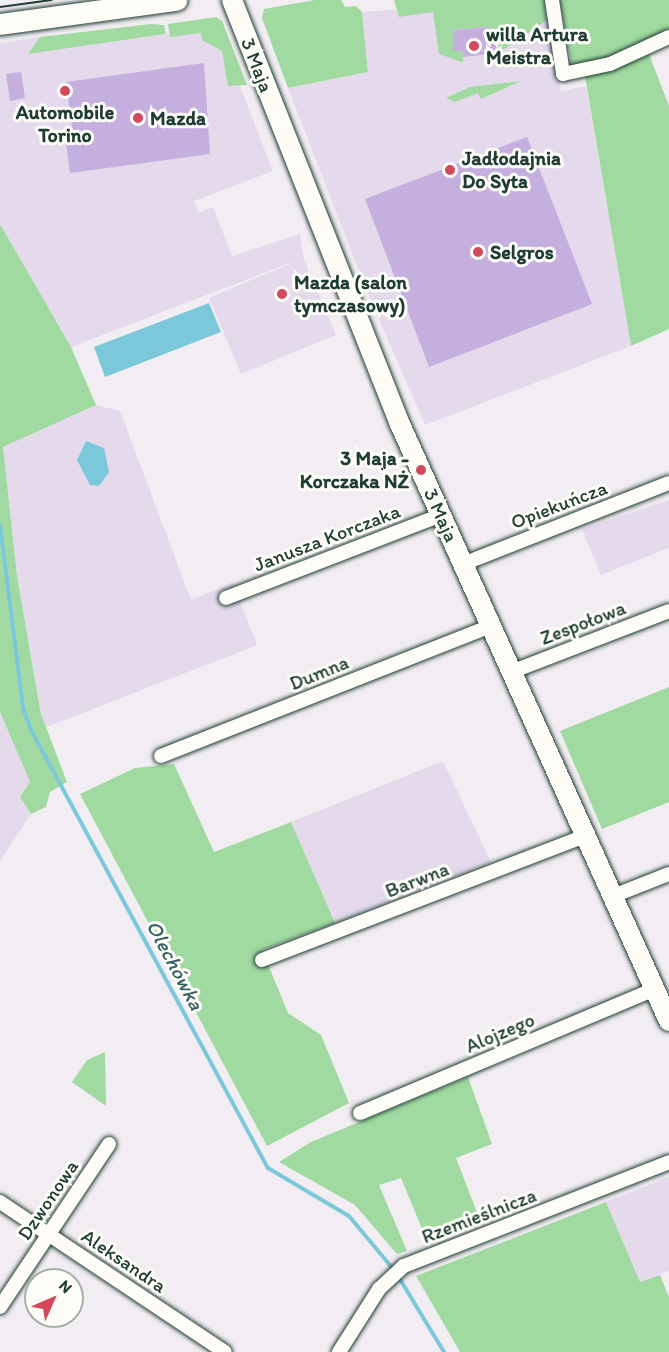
<!DOCTYPE html>
<meta charset="utf-8">
<style>
body{margin:0}
#map{position:relative;width:669px;height:1352px;overflow:hidden;background:#f2edf2;font-family:Itim,sans-serif}
div>[style]{position:absolute}
[style*='--x']{left:calc(var(--x)*1px);top:calc(var(--y)*1px);width:calc(var(--w)*1px);rotate:calc(var(--a)*1deg)}
.built>*{inset:0;background:#e4daec}
.green>*{inset:0;background:#a0daa0}
.water>*{inset:0;background:#7cc8db}
.stream>*{height:4px;margin:-2px;padding:0 2px;transform-origin:2px;border-radius:2px;background:#7cc8db}
.building>*{inset:0;background:#c4afde}
.roads{filter:drop-shadow(0 0 2px #1f3d34) drop-shadow(0 0 2px #1f3d34)}
.street>*{height:14px;margin:-7px;padding:0 7px;transform-origin:7px;border-radius:7px;background:#fdfcf7}
.secondary>*{height:20px;margin:-10px;padding:0 10px;transform-origin:10px;border-radius:10px;background:#fdfcf7}
.primary>*{height:21px;margin:-10.5px;padding:0 10.5px;transform-origin:10.5px;border-radius:10.5px;background:#fdfcf7}
.tram>*{height:1.5px;margin:-0.75px;padding:0 0.75px;transform-origin:0.75px;border-radius:0.75px;background:#1f3d34}
.dots>*{width:16px;height:16px;translate:-50% -50%;box-sizing:border-box;border:3px solid #fdfcf7;border-radius:50%}
span{translate:-50% -50%;white-space:nowrap;text-align:center;line-height:1.15;-webkit-text-stroke:6px #fdfcf7;paint-order:stroke}
.poi-label{font-size:20px;color:#1f3d34;font-weight:700}
.left{translate:0 -50%;text-align:left}
.right{translate:-100% -50%;text-align:right}
.street-label{font-size:20px;color:#1f3d34}
.water-label{font-size:21px;color:#36605e;font-style:italic}
.north{position:absolute;left:24px;top:1268px;width:60px;height:60px;box-sizing:border-box;background:#fdfcf7;border:2px solid #a4b0a9;border-radius:50%;rotate:45deg;font-size:16px;font-weight:700;line-height:24px;text-align:center;color:#1f3d34}
.north::after{content:'';display:block;margin:auto;width:21px;height:27px;background:#d1495b;clip-path:polygon(50% 0,100% 100%,50% 72%,0 100%)}
</style>
<div id="map">
<div class="built">
<i style="clip-path:polygon(544px 0,561px 91px,586px 86px,631px 346px,425px 425px,368px 294px,288px 88px,368px 72px,362px 12px)"></i>
<i style="clip-path:polygon(217px 27px,273px 171px,194px 201px,199px 213px,213px 207px,232px 256px,300px 234px,304px 259px,336px 335px,241px 374px,209px 298px,303px 258px,71px 347px,0 224px,0 43px,40px 37px,29px 54px)"></i>
<i style="clip-path:polygon(96px 405px,120px 411px,191px 600px,233px 583px,257px 645px,44px 728px,17px 576px,3px 447px)"></i>
<i style="clip-path:polygon(669px 500px,669px 548px,601px 575px,582px 529px)"></i>
<i style="clip-path:polygon(0 712px,30px 782px,20px 797px,31px 814px,0 861px)"></i>
<i style="clip-path:polygon(443px 761px,491px 862px,335px 923px,291px 822px)"></i>
<i style="clip-path:polygon(669px 1177px,669px 1271px,640px 1282px,606px 1202px)"></i>
</div>
<div class="green">
<i style="clip-path:polygon(315px 0,341px 0,345px 7px,356px 6px,362px 12px,368px 72px,288px 88px,262px 18px,264px 9px)"></i>
<i style="clip-path:polygon(394px 0,544px 0,547px 20px,498px 53px,501px 35px,494px 36px,490px 27px,453px 30px,453px 51px,462px 50px,463px 62px,459px 61px,439px 54px,433px 12px,399px 17px)"></i>
<i style="clip-path:polygon(560px 0,669px 0,669px 31px,614px 58px,572px 66px)"></i>
<i style="clip-path:polygon(216px 17px,222px 21px,247px 85px,228px 86px,222px 51px,202px 40px,201px 33px,170px 37px,168px 24px)"></i>
<i style="clip-path:polygon(151px 24px,164px 25px,166px 34px,28px 54px,40px 37px)"></i>
<i style="clip-path:polygon(647px 49px,669px 106px,669px 329px,631px 346px,585px 76px)"></i>
<i style="clip-path:polygon(521px 81px,481px 99px,478px 93px,455px 102px,446px 98px,470px 87px)"></i>
<i style="clip-path:polygon(0 224px,71px 347px,96px 405px,3px 447px,17px 576px,41px 714px,67px 782px,50px 792px,46px 807px,31px 814px,20px 797px,30px 782px,0 712px)"></i>
<i style="clip-path:polygon(669px 687px,669px 802px,602px 829px,560px 731px)"></i>
<i style="clip-path:polygon(174px 764px,214px 852px,291px 822px,335px 923px,262px 950px,288px 1013px,321px 1035px,349px 1103px,267px 1146px,80px 794px,135px 768px)"></i>
<i style="clip-path:polygon(105px 1052px,106px 1106px,72px 1082px,87px 1060px)"></i>
<i style="clip-path:polygon(468px 1077px,492px 1144px,456px 1158px,481px 1223px,428px 1243px,401px 1178px,379px 1185px,407px 1251px,397px 1254px,355px 1205px,279px 1162px,311px 1142px)"></i>
<i style="clip-path:polygon(606px 1202px,640px 1282px,660px 1275px,669px 1297px,669px 1352px,460px 1352px,416px 1276px)"></i>
</div>
<div class="water">
<i style="clip-path:polygon(209px 303px,221px 332px,105px 377px,94px 347px)"></i>
<i style="clip-path:polygon(86px 441px,104px 448px,109px 472px,99px 486px,90px 485px,77px 460px)"></i>
</div>
<div class="stream">
<i style="--x:0;--y:525;--w:184;--a:82.8"></i>
<i style="--x:23;--y:708;--w:23;--a:70"></i>
<i style="--x:31;--y:730;--w:498;--a:61.6"></i>
<i style="--x:268;--y:1168;--w:94;--a:30.7"></i>
<i style="--x:349;--y:1216;--w:70;--a:50.2"></i>
<i style="--x:398;--y:1276;--w:89;--a:58.8"></i>
</div>
<div class="building">
<i style="clip-path:polygon(490px 27px,498px 53px,463px 57px,462px 50px,453px 52px,453px 30px)"></i>
<i style="clip-path:polygon(204px 63px,210px 154px,70px 173px,64px 128px,72px 127px,66px 82px)"></i>
<i style="clip-path:polygon(21px 72px,25px 98px,10px 101px,6px 74px)"></i>
<i style="clip-path:polygon(527px 137px,592px 304px,429px 367px,365px 199px)"></i>
</div>
<div class="roads">
<div class="street">
<i style="--x:552;--y:0;--w:75;--a:81.5"></i>
<i style="--x:563;--y:74;--w:48;--a:-12"></i>
<i style="--x:610;--y:64;--w:65;--a:-24.6"></i>
<i style="--x:463;--y:564;--w:221;--a:-21.5"></i>
<i style="--x:226;--y:598;--w:230;--a:-21.1"></i>
<i style="--x:511;--y:672;--w:169;--a:-21.1"></i>
<i style="--x:161;--y:756;--w:355;--a:-21.5"></i>
<i style="--x:613;--y:896;--w:60;--a:-21.4"></i>
<i style="--x:262;--y:960;--w:346;--a:-21"></i>
<i style="--x:360;--y:1113;--w:320;--a:-22.8"></i>
<i style="--x:0;--y:1202;--w:270;--a:33.7"></i>
<i style="--x:0;--y:1307;--w:196;--a:-56.2"></i>
<i style="--x:339;--y:1352;--w:75;--a:-57.6"></i>
<i style="--x:379;--y:1289;--w:34;--a:-43"></i>
<i style="--x:404;--y:1266;--w:285;--a:-21.4"></i>
</div>
<div class="secondary">
<i style="--x:232;--y:0;--w:454;--a:68.4"></i>
<i style="--x:399;--y:422;--w:657;--a:65.74"></i>
</div>
<div class="primary">
<i style="--x:0;--y:24;--w:178;--a:-7.8"></i>
</div>
</div>
<div class="tram">
<i style="--x:0;--y:7;--w:52;--a:-7.7"></i>
</div>
<div class="dots">
<i style="left:474px;top:46px;background:#d1495b"></i>
<i style="left:65px;top:91px;background:#d1495b"></i>
<i style="left:138px;top:118px;background:#d1495b"></i>
<i style="left:450px;top:170px;background:#d1495b"></i>
<i style="left:478px;top:252px;background:#d1495b"></i>
<i style="left:282px;top:294px;background:#d1495b"></i>
<i style="left:421px;top:470px;background:#d1495b"></i>
</div>
<div class="poi-label">
<span class="left" style="left:486px;top:46px">willa Artura<br>Meistra</span>
<span style="left:65px;top:124px">Automobile<br>Torino</span>
<span class="left" style="left:150px;top:118px">Mazda</span>
<span class="left" style="left:462px;top:170px">Jadłodajnia<br>Do Syta</span>
<span class="left" style="left:490px;top:252px">Selgros</span>
<span class="left" style="left:294px;top:294px">Mazda (salon<br>tymczasowy)</span>
<span class="right" style="left:409px;top:470px">3 Maja -<br>Korczaka NŻ</span>
</div>
<div class="street-label">
<span style="left:257px;top:65px;rotate:69deg">3 Maja</span>
<span style="left:559px;top:505px;rotate:-21deg">Opiekuńcza</span>
<span style="left:441px;top:515px;rotate:66deg">3 Maja</span>
<span style="left:327px;top:538px;rotate:-21deg">Janusza Korczaka</span>
<span style="left:583px;top:623px;rotate:-21deg">Zespołowa</span>
<span style="left:319px;top:673px;rotate:-22deg">Dumna</span>
<span style="left:417px;top:880px;rotate:-21deg">Barwna</span>
<span style="left:500px;top:1033px;rotate:-23deg">Alojzego</span>
<span style="left:48px;top:1200px;rotate:-56deg">Dzwonowa</span>
<span style="left:479px;top:1216px;rotate:-21deg">Rzemieślnicza</span>
<span style="left:124px;top:1261px;rotate:34deg">Aleksandra</span>
</div>
<div class="water-label">
<span style="left:175px;top:965px;rotate:62deg">Olechówka</span>
</div>
<div class="north">N</div>
</div>
